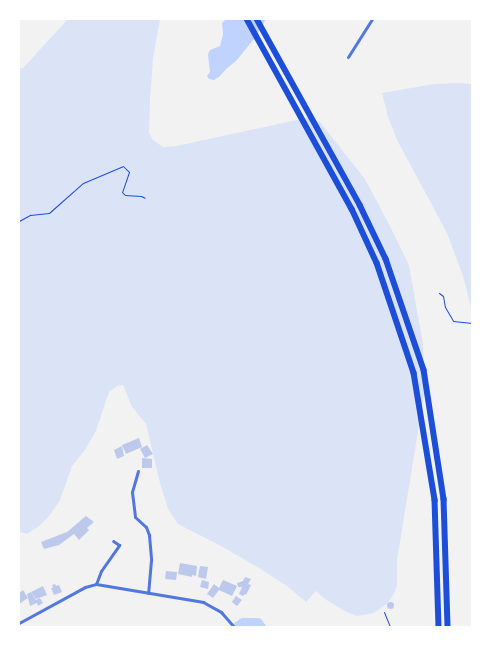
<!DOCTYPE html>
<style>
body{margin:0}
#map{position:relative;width:491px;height:646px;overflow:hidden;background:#f2f2f2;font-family:Arial,sans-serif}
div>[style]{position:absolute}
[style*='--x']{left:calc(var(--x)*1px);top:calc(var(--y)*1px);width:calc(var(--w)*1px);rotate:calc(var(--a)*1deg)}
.green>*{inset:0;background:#dbe4f7}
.water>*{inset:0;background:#bfd3fe}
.river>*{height:11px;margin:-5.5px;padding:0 5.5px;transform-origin:5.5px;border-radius:5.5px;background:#bfd3fe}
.building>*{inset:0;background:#bdc9ec}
.round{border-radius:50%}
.path>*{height:1px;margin:-0.5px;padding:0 0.5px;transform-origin:0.5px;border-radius:0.5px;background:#1d4ed8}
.minor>*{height:3px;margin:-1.5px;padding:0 1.5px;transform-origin:1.5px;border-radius:1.5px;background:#5277de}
.trunk>*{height:5.5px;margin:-2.75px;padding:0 2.75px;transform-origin:2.75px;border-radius:2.75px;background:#1d4ed8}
span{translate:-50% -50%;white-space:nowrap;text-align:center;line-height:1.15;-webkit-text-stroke:3px #fff;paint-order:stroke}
.frame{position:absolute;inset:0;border:20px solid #fff;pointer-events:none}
</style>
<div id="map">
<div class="green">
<i style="clip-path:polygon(68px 19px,160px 19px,153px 59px,150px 101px,149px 133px,153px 140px,163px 147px,176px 146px,306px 118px,320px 122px,365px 179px,389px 224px,409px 265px,423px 344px,424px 395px,397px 560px,397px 585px,394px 594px,388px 603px,374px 613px,357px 616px,346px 612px,325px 599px,316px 591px,306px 602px,287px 586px,259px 568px,223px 547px,178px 524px,168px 509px,160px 483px,146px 424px,132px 407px,123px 385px,117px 386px,109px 392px,96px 431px,85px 450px,72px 466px,60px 500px,50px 515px,38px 527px,27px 534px,19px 532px,19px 68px,23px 68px)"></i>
<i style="clip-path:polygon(461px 83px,472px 84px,472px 311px,463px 276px,447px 233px,397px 140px,388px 117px,382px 93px,434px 84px)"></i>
</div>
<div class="water">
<i style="clip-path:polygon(226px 19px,266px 19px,254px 39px,236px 61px,226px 69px,219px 77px,214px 80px,209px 79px,207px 76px,210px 72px,208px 54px,210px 50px,220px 46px,223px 34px,222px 23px)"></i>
</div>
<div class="river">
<i style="--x:237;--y:627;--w:7;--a:-34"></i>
<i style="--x:243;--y:623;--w:14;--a:0"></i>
<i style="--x:257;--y:623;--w:5;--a:53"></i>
</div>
<div class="building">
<i style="clip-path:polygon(139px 438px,142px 447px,126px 454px,122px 445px)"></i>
<i style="clip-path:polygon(147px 445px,153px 454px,145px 458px,140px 449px)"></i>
<i style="clip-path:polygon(122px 446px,124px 456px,117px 459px,114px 450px)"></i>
<i style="clip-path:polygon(142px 458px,152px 459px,152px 468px,142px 468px)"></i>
<i style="clip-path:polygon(86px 516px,94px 522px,87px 528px,89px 530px,79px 540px,74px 534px,59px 545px,44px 549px,41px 542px,67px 532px)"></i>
<i style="clip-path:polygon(180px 563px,197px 566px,196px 576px,192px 575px,192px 577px,178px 574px)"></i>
<i style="clip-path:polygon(200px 566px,208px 567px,206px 579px,198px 577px)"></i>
<i style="clip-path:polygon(166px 571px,177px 572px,176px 580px,165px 579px)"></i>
<i style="clip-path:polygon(245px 577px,251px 579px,248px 584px,251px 585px,246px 595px,245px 594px,243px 596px,239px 594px,242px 587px,238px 587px,237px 583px,243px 581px)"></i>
<i style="clip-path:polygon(202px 580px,209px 582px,208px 589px,200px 587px)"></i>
<i style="clip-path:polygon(223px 580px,237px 586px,232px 596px,219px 590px,213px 598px,207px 594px,214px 584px,219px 588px)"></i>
<i style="clip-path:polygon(55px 584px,56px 586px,59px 585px,62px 592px,54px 595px,51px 588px,53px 588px,52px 585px)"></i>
<i style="clip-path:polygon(43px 586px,47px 595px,36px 599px,31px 592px)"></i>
<i style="clip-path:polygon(23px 590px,28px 598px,19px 604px,19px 593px)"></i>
<i style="clip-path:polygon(31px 592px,36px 600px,40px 598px,43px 603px,38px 606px,37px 603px,30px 606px,27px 594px)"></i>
<i style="clip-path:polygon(236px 596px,242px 600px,237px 606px,232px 602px)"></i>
<i class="round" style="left:386.5px;top:601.5px;width:7px;height:7px"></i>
</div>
<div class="path">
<i style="--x:19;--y:221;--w:13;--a:-29"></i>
<i style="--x:30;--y:215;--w:19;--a:-6"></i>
<i style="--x:49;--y:213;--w:45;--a:-41.4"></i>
<i style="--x:83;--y:183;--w:43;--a:-23"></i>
<i style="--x:123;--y:166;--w:8;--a:45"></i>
<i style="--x:129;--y:172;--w:21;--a:109"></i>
<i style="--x:122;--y:192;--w:4;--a:45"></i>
<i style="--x:125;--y:195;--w:16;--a:4"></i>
<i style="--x:141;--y:196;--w:4;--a:27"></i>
<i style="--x:439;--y:293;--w:5;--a:37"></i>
<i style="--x:443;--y:296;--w:11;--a:80"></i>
<i style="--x:445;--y:307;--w:16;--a:60"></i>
<i style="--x:453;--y:321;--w:19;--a:6"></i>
<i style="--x:384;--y:612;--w:16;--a:68"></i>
</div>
<div class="minor">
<i style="--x:348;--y:57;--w:45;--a:-57.7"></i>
<i style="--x:138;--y:471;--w:22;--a:106"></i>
<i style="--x:132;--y:492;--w:25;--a:83"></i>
<i style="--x:135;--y:517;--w:15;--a:42"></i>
<i style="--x:146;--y:527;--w:9;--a:69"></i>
<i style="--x:149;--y:535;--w:25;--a:85"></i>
<i style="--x:151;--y:560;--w:33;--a:95"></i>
<i style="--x:96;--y:584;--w:14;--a:-69"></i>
<i style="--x:101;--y:571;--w:32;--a:-55"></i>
<i style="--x:119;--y:545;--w:7;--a:-146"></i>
<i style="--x:19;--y:623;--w:75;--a:-28.6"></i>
<i style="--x:85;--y:587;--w:11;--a:-15"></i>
<i style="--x:96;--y:584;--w:109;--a:9.5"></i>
<i style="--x:203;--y:602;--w:21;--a:29"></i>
<i style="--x:221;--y:612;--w:20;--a:49"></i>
</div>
<div class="trunk">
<i style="--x:247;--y:19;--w:217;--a:61.1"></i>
<i style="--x:352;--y:209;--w:60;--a:65.2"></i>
<i style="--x:377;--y:263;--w:116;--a:71.4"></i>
<i style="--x:414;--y:373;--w:129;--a:80.6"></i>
<i style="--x:435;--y:500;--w:127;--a:88.2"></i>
<i style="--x:257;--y:19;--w:213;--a:61"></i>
<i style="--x:360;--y:205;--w:60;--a:64.3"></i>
<i style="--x:386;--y:259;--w:117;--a:71.1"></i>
<i style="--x:424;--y:370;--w:131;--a:81.2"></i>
<i style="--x:444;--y:499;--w:128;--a:88.2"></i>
</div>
<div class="frame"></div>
</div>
